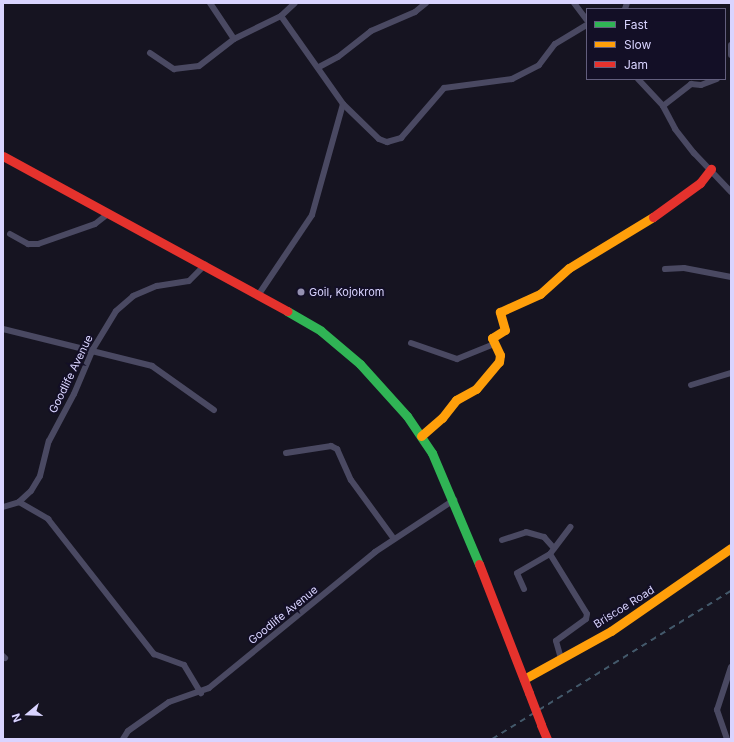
<!DOCTYPE html>
<style>
body{margin:0}
#map{position:relative;width:734px;height:742px;overflow:hidden;background:#161421;font-family:Inter,sans-serif}
div>[style]{position:absolute}
[style*='--x']{left:calc(var(--x)*1px);top:calc(var(--y)*1px);width:calc(var(--w)*1px);rotate:calc(var(--a)*1deg)}
.street>*{height:6px;margin:-3px;padding:0 3px;transform-origin:3px;border-radius:3px;background:#4a4962}
.fast>*{height:9px;margin:-4.5px;padding:0 4.5px;transform-origin:4.5px;border-radius:4.5px;background:#30b455}
.slow>*{height:9px;margin:-4.5px;padding:0 4.5px;transform-origin:4.5px;border-radius:4.5px;background:#ff9f0a}
.jam>*{height:9px;margin:-4.5px;padding:0 4.5px;transform-origin:4.5px;border-radius:4.5px;background:#e5322d}
.rail>*{height:2px;margin-top:-1px;transform-origin:0;background:repeating-linear-gradient(90deg,#43596b 0 6px,transparent 0 11px)}
.jam-bridge>*{height:9px;margin:-4.5px;padding:0 4.5px;transform-origin:4.5px;border-radius:4.5px;background:#e5322d}
.dots>*{width:11px;height:11px;translate:-50% -50%;box-sizing:border-box;border:2px solid #130f26;border-radius:50%}
span{translate:-50% -50%;white-space:nowrap;text-align:center;line-height:1.15;-webkit-text-stroke:4px #130f26;paint-order:stroke}
.poi-label{font-size:11px;color:#d9d4ff}
.left{translate:0 -50%;text-align:left}
.street-label{font-size:11px;color:#d9d4ff}
.frame{position:absolute;inset:0;border:4px solid #d9d4ff;pointer-events:none}
.legend{position:absolute;left:586px;top:8px;width:140px;height:72px;box-sizing:border-box;background:#130f26;border:1px solid #625e7d;margin:0;padding:5px 7px;list-style:none;font-size:12px;color:#d9d4ff}
.legend li{display:flex;align-items:center;gap:8px;height:20px}
.legend b{width:20px;border:1px solid #625e7d}
.north{position:absolute;left:8px;top:694px;width:40px;height:40px;-webkit-text-stroke:3px #130f26;paint-order:stroke;rotate:251deg;font-size:11px;font-weight:700;line-height:16px;text-align:center;color:#d9d4ff}
.north::after{content:'';display:block;margin:auto;width:14px;height:18px;background:#d9d4ff;clip-path:polygon(50% 0,100% 100%,50% 72%,0 100%)}
</style>
<div id="map">
<div class="street">
<i style="--x:210;--y:3;--w:43;--a:56.3"></i>
<i style="--x:574;--y:3;--w:21;--a:53"></i>
<i style="--x:625;--y:9;--w:6;--a:-72"></i>
<i style="--x:281;--y:16;--w:108;--a:54.8"></i>
<i style="--x:343;--y:104;--w:50;--a:44.2"></i>
<i style="--x:379;--y:139;--w:9;--a:21"></i>
<i style="--x:387;--y:142;--w:15;--a:-16"></i>
<i style="--x:401;--y:138;--w:66;--a:-49.3"></i>
<i style="--x:444;--y:88;--w:69;--a:-7.5"></i>
<i style="--x:512;--y:79;--w:30;--a:-27"></i>
<i style="--x:539;--y:65;--w:26;--a:-53"></i>
<i style="--x:555;--y:44;--w:37;--a:-31"></i>
<i style="--x:731;--y:45;--w:10;--a:90"></i>
<i style="--x:150;--y:53;--w:29;--a:34"></i>
<i style="--x:174;--y:69;--w:25;--a:-7"></i>
<i style="--x:199;--y:66;--w:44;--a:-37.6"></i>
<i style="--x:234;--y:39;--w:52;--a:-26.1"></i>
<i style="--x:281;--y:16;--w:19;--a:-43"></i>
<i style="--x:319;--y:67;--w:21;--a:-28"></i>
<i style="--x:338;--y:57;--w:42;--a:-38.2"></i>
<i style="--x:371;--y:31;--w:48;--a:-23.4"></i>
<i style="--x:415;--y:12;--w:14;--a:-39"></i>
<i style="--x:638;--y:79;--w:37;--a:47"></i>
<i style="--x:663;--y:106;--w:26;--a:62"></i>
<i style="--x:675;--y:129;--w:31;--a:52"></i>
<i style="--x:694;--y:153;--w:54;--a:46.5"></i>
<i style="--x:663;--y:106;--w:36;--a:-38"></i>
<i style="--x:691;--y:84;--w:10;--a:6"></i>
<i style="--x:701;--y:85;--w:17;--a:-21"></i>
<i style="--x:10;--y:234;--w:21;--a:29"></i>
<i style="--x:28;--y:244;--w:10;--a:0"></i>
<i style="--x:38;--y:244;--w:60;--a:-19.3"></i>
<i style="--x:95;--y:224;--w:16;--a:-38"></i>
<i style="--x:665;--y:269;--w:19;--a:-3"></i>
<i style="--x:684;--y:268;--w:48;--a:10.8"></i>
<i style="--x:259;--y:294;--w:95;--a:-56.1"></i>
<i style="--x:312;--y:215;--w:115;--a:-74.4"></i>
<i style="--x:3;--y:329;--w:154;--a:13.9"></i>
<i style="--x:152;--y:366;--w:76;--a:35.4"></i>
<i style="--x:411;--y:343;--w:49;--a:19.2"></i>
<i style="--x:457;--y:359;--w:40;--a:-22"></i>
<i style="--x:691;--y:385;--w:42;--a:-16.7"></i>
<i style="--x:286;--y:453;--w:46;--a:-8.8"></i>
<i style="--x:331;--y:446;--w:7;--a:27"></i>
<i style="--x:337;--y:449;--w:34;--a:66"></i>
<i style="--x:351;--y:480;--w:73;--a:53.9"></i>
<i style="--x:19;--y:502;--w:34;--a:30"></i>
<i style="--x:48;--y:519;--w:172;--a:51.9"></i>
<i style="--x:154;--y:654;--w:32;--a:20"></i>
<i style="--x:184;--y:665;--w:33;--a:59"></i>
<i style="--x:3;--y:507;--w:17;--a:-17"></i>
<i style="--x:19;--y:502;--w:16;--a:-43"></i>
<i style="--x:31;--y:491;--w:17;--a:-59"></i>
<i style="--x:40;--y:476;--w:36;--a:-76"></i>
<i style="--x:49;--y:441;--w:53;--a:-62"></i>
<i style="--x:74;--y:394;--w:49;--a:-67.1"></i>
<i style="--x:93;--y:349;--w:44;--a:-58.8"></i>
<i style="--x:116;--y:311;--w:23;--a:-41"></i>
<i style="--x:133;--y:296;--w:26;--a:-23"></i>
<i style="--x:157;--y:286;--w:32;--a:-9"></i>
<i style="--x:189;--y:281;--w:23;--a:-45"></i>
<i style="--x:502;--y:540;--w:25;--a:-18"></i>
<i style="--x:526;--y:532;--w:19;--a:16"></i>
<i style="--x:544;--y:537;--w:15;--a:48"></i>
<i style="--x:550;--y:554;--w:70;--a:58.3"></i>
<i style="--x:587;--y:614;--w:5;--a:101"></i>
<i style="--x:586;--y:619;--w:37;--a:144"></i>
<i style="--x:556;--y:641;--w:18;--a:74"></i>
<i style="--x:524;--y:589;--w:17;--a:-114"></i>
<i style="--x:517;--y:573;--w:38;--a:-30"></i>
<i style="--x:550;--y:554;--w:34;--a:-53"></i>
<i style="--x:3;--y:656;--w:3;--a:45"></i>
<i style="--x:123;--y:739;--w:9;--a:-58"></i>
<i style="--x:128;--y:731;--w:50;--a:-35.3"></i>
<i style="--x:169;--y:702;--w:42;--a:-19.3"></i>
<i style="--x:209;--y:688;--w:215;--a:-39.3"></i>
<i style="--x:375;--y:552;--w:95;--a:-33.4"></i>
<i style="--x:727;--y:739;--w:31;--a:-109"></i>
<i style="--x:717;--y:710;--w:45;--a:-72"></i>
</div>
<div class="fast">
<i style="--x:287;--y:311;--w:39;--a:30"></i>
<i style="--x:321;--y:331;--w:51;--a:40.2"></i>
<i style="--x:360;--y:364;--w:70;--a:47.9"></i>
<i style="--x:407;--y:416;--w:45;--a:56"></i>
<i style="--x:432;--y:453;--w:121;--a:67.1"></i>
</div>
<div class="slow">
<i style="--x:421;--y:436;--w:28;--a:-41"></i>
<i style="--x:442;--y:418;--w:23;--a:-52"></i>
<i style="--x:456;--y:400;--w:23;--a:-29"></i>
<i style="--x:476;--y:389;--w:35;--a:-50"></i>
<i style="--x:499;--y:362;--w:7;--a:-82"></i>
<i style="--x:500;--y:355;--w:19;--a:-115"></i>
<i style="--x:492;--y:338;--w:15;--a:-32"></i>
<i style="--x:505;--y:330;--w:19;--a:-106"></i>
<i style="--x:500;--y:312;--w:44;--a:-24.2"></i>
<i style="--x:540;--y:294;--w:39;--a:-42"></i>
<i style="--x:569;--y:268;--w:98;--a:-31.3"></i>
<i style="--x:524;--y:679;--w:99;--a:-28.9"></i>
<i style="--x:611;--y:631;--w:146;--a:-34.7"></i>
</div>
<div class="jam">
<i style="--x:3;--y:156;--w:324;--a:28.6"></i>
<i style="--x:653;--y:217;--w:58;--a:-35.9"></i>
<i style="--x:700;--y:183;--w:18;--a:-52"></i>
<i style="--x:479;--y:564;--w:138;--a:68.8"></i>
<i style="--x:541;--y:725;--w:15;--a:67"></i>
</div>
<div class="rail">
<i style="--x:492;--y:739;--w:281;--a:-31.8"></i>
</div>
<div class="jam-bridge">
<i style="--x:529;--y:693;--w:34;--a:69"></i>
</div>
<div class="dots">
<i style="left:301px;top:292px;background:#9591b1"></i>
</div>
<div class="poi-label">
<span class="left" style="left:309px;top:292px">Goil, Kojokrom</span>
</div>
<div class="street-label">
<span style="left:71px;top:374px;rotate:-64deg">Goodlife Avenue</span>
<span style="left:624px;top:607px;rotate:-32deg">Briscoe Road</span>
<span style="left:283px;top:615px;rotate:-39deg">Goodlife Avenue</span>
</div>
<div class="frame"></div>
<ul class="legend">
<li><b style="height:5px;background:#30b455"></b>Fast</li>
<li><b style="height:5px;background:#ff9f0a"></b>Slow</li>
<li><b style="height:5px;background:#e5322d"></b>Jam</li>
</ul>
<div class="north">N</div>
</div>
